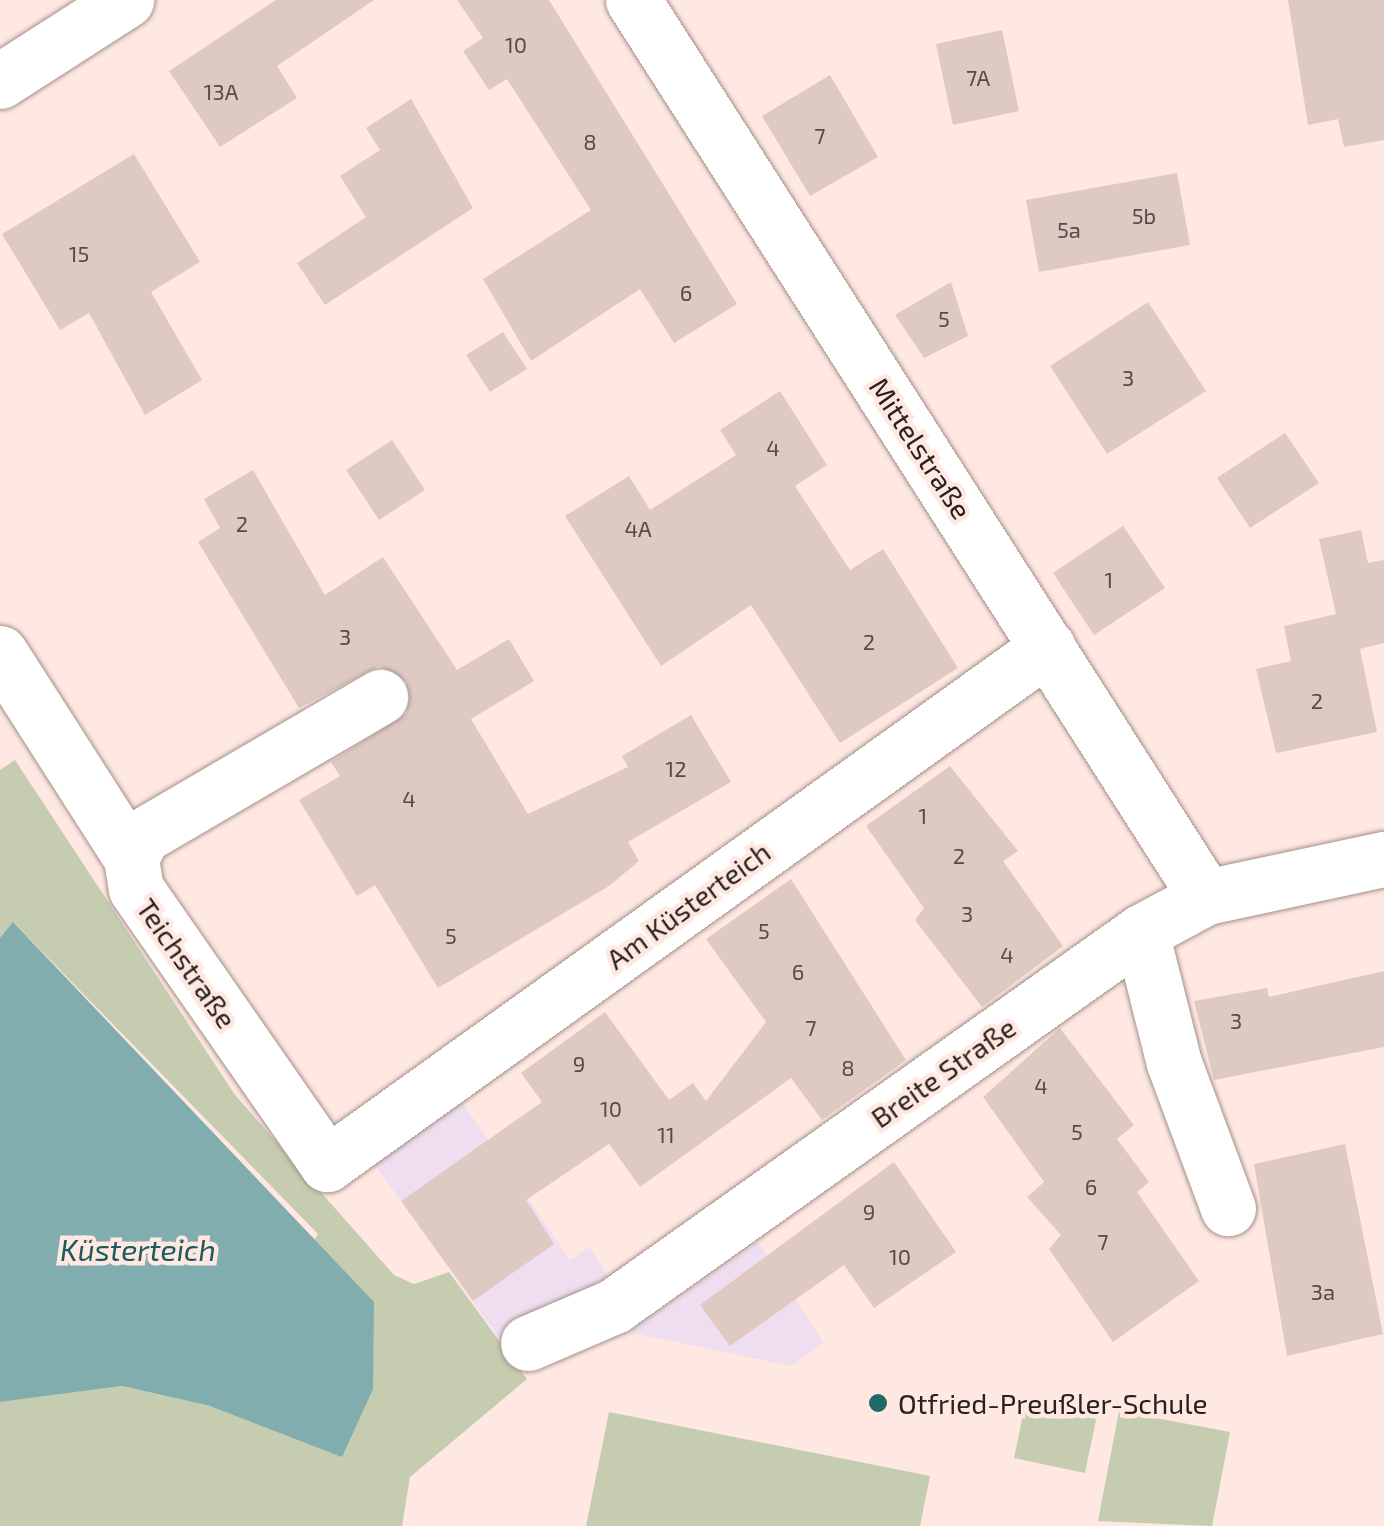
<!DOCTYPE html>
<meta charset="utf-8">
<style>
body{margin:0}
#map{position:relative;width:1384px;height:1526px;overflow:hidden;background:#fee8e1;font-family:"Exo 2",sans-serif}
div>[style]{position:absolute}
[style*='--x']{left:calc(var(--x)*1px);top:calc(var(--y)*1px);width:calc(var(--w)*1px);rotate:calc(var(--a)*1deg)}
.industrial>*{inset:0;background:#eedef0}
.green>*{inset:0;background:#c5ccaf}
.water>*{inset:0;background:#81adaf}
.building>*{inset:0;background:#dfc9c3}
.roads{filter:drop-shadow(0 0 2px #a49089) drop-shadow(0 0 2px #a49089)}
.minor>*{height:55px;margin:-27.5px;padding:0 27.5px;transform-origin:27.5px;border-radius:27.5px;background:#fff}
.dots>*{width:28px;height:28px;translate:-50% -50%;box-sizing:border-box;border:5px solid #fee8e1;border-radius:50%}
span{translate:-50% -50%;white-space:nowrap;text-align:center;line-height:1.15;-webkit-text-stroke:9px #fee8e1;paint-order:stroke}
.number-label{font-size:22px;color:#564b47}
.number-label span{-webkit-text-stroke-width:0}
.street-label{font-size:28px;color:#29211e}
.poi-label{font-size:28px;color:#29211e}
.left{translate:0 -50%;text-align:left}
.water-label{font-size:30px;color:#1b5a5d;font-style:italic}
</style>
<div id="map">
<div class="industrial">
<i style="clip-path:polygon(458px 1096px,570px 1260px,590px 1247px,617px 1291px,502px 1342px,371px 1159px)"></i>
<i style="clip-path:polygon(758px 1242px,824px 1343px,791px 1366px,629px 1332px)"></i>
</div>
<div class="green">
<i style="clip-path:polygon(15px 760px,235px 1095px,394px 1275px,414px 1284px,449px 1272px,527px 1379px,410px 1477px,402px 1526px,0 1526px,0 1402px,122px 1386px,210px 1406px,318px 1234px,14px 923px,0 938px,0 770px)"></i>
<i style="clip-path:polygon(1026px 1400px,1097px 1415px,1085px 1473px,1014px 1458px)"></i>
<i style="clip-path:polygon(1119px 1411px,1230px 1432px,1212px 1526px,1098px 1521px)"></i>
<i style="clip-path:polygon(609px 1412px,930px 1476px,920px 1526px,586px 1526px)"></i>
</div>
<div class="water">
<i style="clip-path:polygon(13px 922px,374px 1302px,373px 1389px,342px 1457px,210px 1406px,122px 1386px,0 1402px,0 938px)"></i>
</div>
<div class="building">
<i style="clip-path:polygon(276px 0,374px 0,277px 66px,297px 98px,220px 147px,169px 71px)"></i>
<i style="clip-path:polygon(457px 0,549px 0,737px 304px,674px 343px,640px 289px,531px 361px,483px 279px,591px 210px,507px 79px,489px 90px,463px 51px,483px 38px)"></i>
<i style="clip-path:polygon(1288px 0,1384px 0,1384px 140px,1344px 147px,1338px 119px,1308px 125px)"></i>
<i style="clip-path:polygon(1002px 30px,1019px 111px,953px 125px,936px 44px)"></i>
<i style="clip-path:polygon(830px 75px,878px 157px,810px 196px,762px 116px)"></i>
<i style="clip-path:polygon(411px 99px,473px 208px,325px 305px,297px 263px,366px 217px,340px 176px,380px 150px,366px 128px)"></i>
<i style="clip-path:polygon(134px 154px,200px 262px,151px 292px,202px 380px,145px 415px,89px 313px,60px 330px,2px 234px)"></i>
<i style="clip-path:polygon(1177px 173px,1190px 245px,1039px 272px,1026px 200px)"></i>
<i style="clip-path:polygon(951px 282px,968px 336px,924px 358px,895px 315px)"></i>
<i style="clip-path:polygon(1148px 302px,1206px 391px,1107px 454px,1050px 366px)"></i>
<i style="clip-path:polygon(503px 332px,527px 369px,490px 392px,466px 355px)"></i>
<i style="clip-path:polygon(780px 391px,827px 465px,795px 486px,850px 570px,883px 549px,958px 668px,840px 743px,751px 605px,661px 666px,565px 516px,629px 476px,650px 510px,736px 455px,720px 430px)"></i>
<i style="clip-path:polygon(1285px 433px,1319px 483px,1250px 528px,1217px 478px)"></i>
<i style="clip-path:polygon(392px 440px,425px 490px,379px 520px,346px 470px)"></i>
<i style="clip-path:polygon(253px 470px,325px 595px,383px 557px,457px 670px,509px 639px,534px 681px,471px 719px,528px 814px,628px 767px,622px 756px,691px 715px,731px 782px,628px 842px,639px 861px,609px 886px,438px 988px,375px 885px,357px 896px,299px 800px,340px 776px,331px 762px,407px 713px,407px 682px,379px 666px,299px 708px,198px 542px,220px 528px,204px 499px)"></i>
<i style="clip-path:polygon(1123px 526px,1165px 588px,1094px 635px,1053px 573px)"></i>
<i style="clip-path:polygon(1361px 530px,1368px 563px,1384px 560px,1384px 643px,1360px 649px,1377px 732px,1276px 753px,1256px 669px,1291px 661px,1284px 626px,1336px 614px,1319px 539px)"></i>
<i style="clip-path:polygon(950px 766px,1018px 851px,1003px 861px,1063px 946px,982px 1007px,915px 920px,924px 908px,866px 826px)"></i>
<i style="clip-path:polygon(791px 879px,906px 1060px,822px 1120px,791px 1078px,640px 1187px,609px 1144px,526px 1200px,554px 1244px,473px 1301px,401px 1201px,542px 1102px,521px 1073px,605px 1012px,669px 1100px,693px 1083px,706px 1101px,766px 1022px,706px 939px)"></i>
<i style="clip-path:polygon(1384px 971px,1384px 1047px,1214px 1080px,1194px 1001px,1267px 988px,1269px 997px)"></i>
<i style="clip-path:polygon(1060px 1028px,1134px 1125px,1117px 1139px,1149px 1182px,1137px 1192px,1199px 1281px,1113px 1342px,1049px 1249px,1061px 1235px,1027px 1197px,1044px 1182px,983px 1097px)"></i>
<i style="clip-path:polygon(1345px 1144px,1383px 1334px,1287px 1356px,1254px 1164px)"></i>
<i style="clip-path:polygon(894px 1162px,956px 1252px,874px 1308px,844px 1265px,730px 1346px,700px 1305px)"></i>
</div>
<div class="roads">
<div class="minor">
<i style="--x:633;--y:0;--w:1064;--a:57.43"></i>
<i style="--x:0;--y:81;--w:150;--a:-32.7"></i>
<i style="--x:0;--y:653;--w:243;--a:57.4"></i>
<i style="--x:131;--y:858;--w:31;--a:81"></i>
<i style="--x:136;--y:889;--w:335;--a:55.2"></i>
<i style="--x:327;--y:1164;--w:887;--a:-35.64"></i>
<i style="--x:131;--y:858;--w:25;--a:-63"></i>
<i style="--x:142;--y:836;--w:276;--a:-30.3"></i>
<i style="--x:1141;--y:932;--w:135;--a:75.9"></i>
<i style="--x:1174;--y:1063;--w:155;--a:69.6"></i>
<i style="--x:528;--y:1343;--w:94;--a:-23.3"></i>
<i style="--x:614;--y:1306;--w:646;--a:-35.36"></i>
<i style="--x:1141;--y:932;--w:74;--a:-28.3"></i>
<i style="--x:1206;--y:897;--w:182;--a:-12.1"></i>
</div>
</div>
<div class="dots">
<i style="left:878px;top:1403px;background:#1d6a68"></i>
</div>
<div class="number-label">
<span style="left:516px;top:45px">10</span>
<span style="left:978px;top:78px">7A</span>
<span style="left:221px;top:92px">13A</span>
<span style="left:820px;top:136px">7</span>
<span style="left:590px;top:142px">8</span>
<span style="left:1144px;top:216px">5b</span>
<span style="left:1069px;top:230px">5a</span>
<span style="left:79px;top:254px">15</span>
<span style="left:686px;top:293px">6</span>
<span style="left:944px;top:319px">5</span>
<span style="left:1128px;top:378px">3</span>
<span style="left:773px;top:448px">4</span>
<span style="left:242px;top:524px">2</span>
<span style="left:638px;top:529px">4A</span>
<span style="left:1109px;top:580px">1</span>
<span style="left:345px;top:637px">3</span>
<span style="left:869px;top:642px">2</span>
<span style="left:1317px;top:701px">2</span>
<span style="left:676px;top:769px">12</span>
<span style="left:409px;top:799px">4</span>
<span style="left:923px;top:816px">1</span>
<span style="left:959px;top:856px">2</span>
<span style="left:967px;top:914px">3</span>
<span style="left:764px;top:931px">5</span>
<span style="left:451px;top:936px">5</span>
<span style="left:1007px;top:955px">4</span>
<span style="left:798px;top:972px">6</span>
<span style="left:1236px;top:1021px">3</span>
<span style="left:811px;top:1028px">7</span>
<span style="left:579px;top:1064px">9</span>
<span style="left:848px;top:1068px">8</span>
<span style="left:1041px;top:1086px">4</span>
<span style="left:611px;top:1109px">10</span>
<span style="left:1077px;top:1132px">5</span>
<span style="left:666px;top:1135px">11</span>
<span style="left:1091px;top:1187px">6</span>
<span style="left:869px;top:1212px">9</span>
<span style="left:1103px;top:1242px">7</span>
<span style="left:900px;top:1257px">10</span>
<span style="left:1323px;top:1292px">3a</span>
</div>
<div class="street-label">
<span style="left:921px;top:448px;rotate:57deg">Mittelstraße</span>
<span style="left:688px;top:905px;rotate:-36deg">Am Küsterteich</span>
<span style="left:187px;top:963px;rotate:55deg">Teichstraße</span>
<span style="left:943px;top:1072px;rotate:-35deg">Breite Straße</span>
</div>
<div class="poi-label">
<span class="left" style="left:898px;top:1403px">Otfried-Preußler-Schule</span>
</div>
<div class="water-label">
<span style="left:138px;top:1249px">Küsterteich</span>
</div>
</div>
